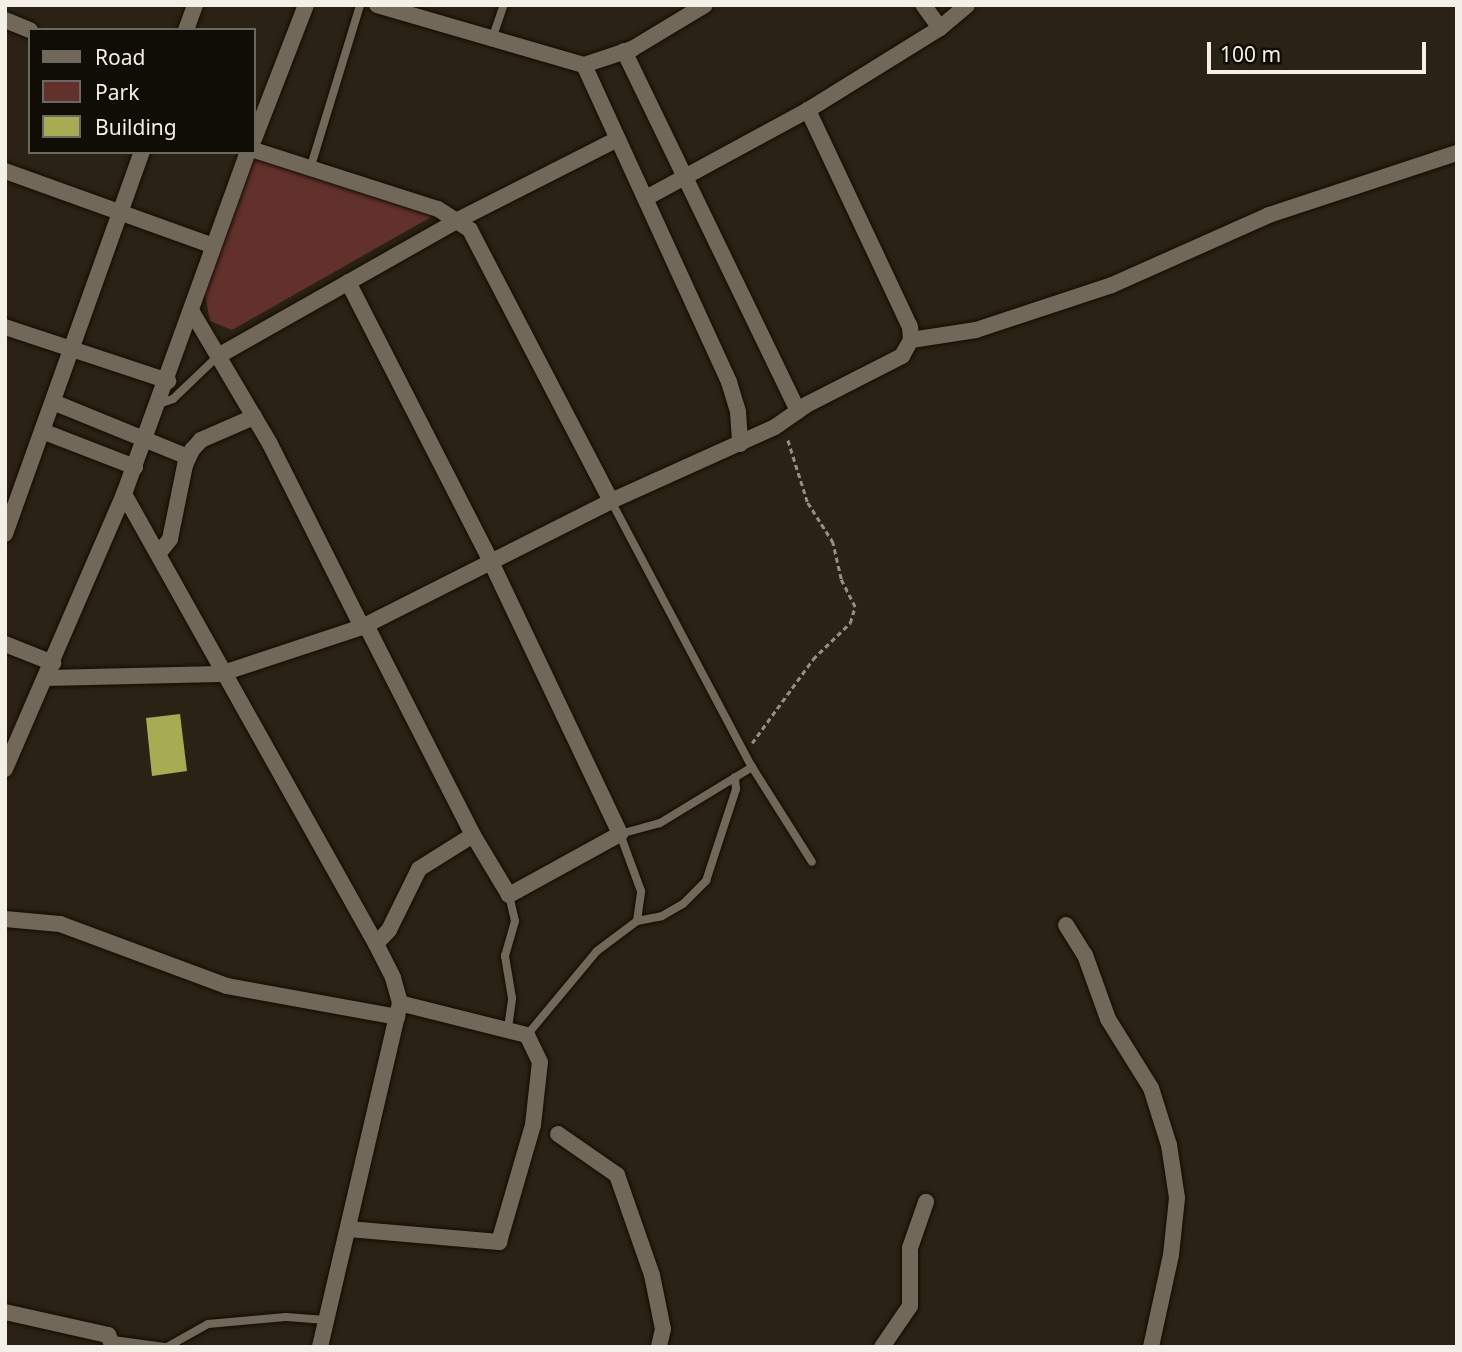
<!DOCTYPE html>
<style>
body{margin:0}
#map{position:relative;width:1462px;height:1352px;overflow:hidden;background:#2a2315;font-family:"Noto Sans",sans-serif}
div>[style]{position:absolute}
[style*='--x']{left:calc(var(--x)*1px);top:calc(var(--y)*1px);width:calc(var(--w)*1px);rotate:calc(var(--a)*1deg)}
.green>*{inset:0;background:#62312c}
.building>*{inset:0;background:#a6ab54}
.path>*{height:2.5px;margin-top:-1.25px;transform-origin:0;background:repeating-linear-gradient(90deg,#959085 0 5px,transparent 0 8.5px)}
.roads{filter:drop-shadow(0 0 2px #130c02) drop-shadow(0 0 2px #130c02)}
.lane>*{height:8px;margin:-4px;padding:0 4px;transform-origin:4px;border-radius:4px;background:#716859}
.street>*{height:16px;margin:-8px;padding:0 8px;transform-origin:8px;border-radius:8px;background:#716859}
span{translate:-50% -50%;white-space:nowrap;text-align:center;line-height:1.15;-webkit-text-stroke:7px #100d07;paint-order:stroke}
.frame{position:absolute;inset:0;border:7px solid #f4f0e7;pointer-events:none}
.legend{position:absolute;left:28px;top:28px;width:228px;height:126px;box-sizing:border-box;background:#100d07;border:2px solid #6b6861;margin:0;padding:9px 12px;list-style:none;font-size:21px;color:#f4f0e7}
.legend li{display:flex;align-items:center;gap:14px;height:35px}
.legend b{width:35px;border:2px solid #6b6861}
.scale{position:absolute;left:1207px;top:42px;width:219px;height:32px;box-sizing:border-box;border:4px solid #f4f0e7;border-top:0;padding-left:9px;font-size:21px;line-height:24px;white-space:nowrap;color:#f4f0e7;-webkit-text-stroke:5px #100d07;paint-order:stroke}
</style>
<div id="map">
<div class="green">
<i style="clip-path:polygon(253px 157px,431px 202px,431px 217px,232px 330px,210px 321px,205px 294px)"></i>
</div>
<div class="building">
<i style="clip-path:polygon(180px 714px,187px 771px,152px 776px,146px 718px)"></i>
</div>
<div class="path">
<i style="--x:752;--y:743;--w:104;--a:-54"></i>
<i style="--x:813;--y:659;--w:52;--a:-44.2"></i>
<i style="--x:850;--y:623;--w:17;--a:-73"></i>
<i style="--x:855;--y:607;--w:31;--a:-117"></i>
<i style="--x:841;--y:579;--w:37;--a:-103"></i>
<i style="--x:833;--y:543;--w:49;--a:-122.4"></i>
<i style="--x:807;--y:502;--w:67;--a:-107.4"></i>
</div>
<div class="roads">
<div class="lane">
<i style="--x:492;--y:39;--w:36;--a:-71"></i>
<i style="--x:310;--y:169;--w:171;--a:-73"></i>
<i style="--x:159;--y:404;--w:15;--a:-20"></i>
<i style="--x:173;--y:399;--w:62;--a:-43.7"></i>
<i style="--x:611;--y:501;--w:301;--a:62.1"></i>
<i style="--x:752;--y:767;--w:112;--a:57.7"></i>
<i style="--x:637;--y:921;--w:25;--a:-11"></i>
<i style="--x:662;--y:916;--w:24;--a:-30"></i>
<i style="--x:683;--y:904;--w:33;--a:-45"></i>
<i style="--x:706;--y:881;--w:97;--a:-71.9"></i>
<i style="--x:736;--y:789;--w:12;--a:-95"></i>
<i style="--x:508;--y:1028;--w:30;--a:-82"></i>
<i style="--x:512;--y:998;--w:43;--a:-99.5"></i>
<i style="--x:505;--y:956;--w:36;--a:-74"></i>
<i style="--x:515;--y:921;--w:27;--a:-103"></i>
<i style="--x:527;--y:1035;--w:109;--a:-50.2"></i>
<i style="--x:597;--y:951;--w:50;--a:-36.9"></i>
<i style="--x:637;--y:921;--w:30;--a:-82"></i>
<i style="--x:641;--y:891;--w:61;--a:-110.2"></i>
<i style="--x:620;--y:834;--w:41;--a:-15.4"></i>
<i style="--x:660;--y:823;--w:108;--a:-31.3"></i>
<i style="--x:113;--y:1340;--w:52;--a:7.7"></i>
<i style="--x:167;--y:1347;--w:47;--a:-29.3"></i>
<i style="--x:208;--y:1324;--w:78;--a:-5.1"></i>
<i style="--x:286;--y:1317;--w:40;--a:4.3"></i>
</div>
<div class="street">
<i style="--x:377;--y:5;--w:216;--a:16.2"></i>
<i style="--x:584;--y:65;--w:51;--a:-18.4"></i>
<i style="--x:632;--y:49;--w:85;--a:-31.1"></i>
<i style="--x:5;--y:20;--w:27;--a:22"></i>
<i style="--x:940;--y:28;--w:35;--a:-40"></i>
<i style="--x:186;--y:30;--w:27;--a:-70"></i>
<i style="--x:624;--y:51;--w:400;--a:64.2"></i>
<i style="--x:584;--y:65;--w:349;--a:65.4"></i>
<i style="--x:729;--y:382;--w:31;--a:73"></i>
<i style="--x:738;--y:412;--w:32;--a:86"></i>
<i style="--x:254;--y:139;--w:144;--a:-68.8"></i>
<i style="--x:254;--y:150;--w:193;--a:17.8"></i>
<i style="--x:438;--y:209;--w:38;--a:33"></i>
<i style="--x:470;--y:230;--w:305;--a:62.5"></i>
<i style="--x:5;--y:171;--w:221;--a:19.8"></i>
<i style="--x:646;--y:198;--w:184;--a:-28.5"></i>
<i style="--x:808;--y:110;--w:155;--a:-31.8"></i>
<i style="--x:940;--y:28;--w:29;--a:-126"></i>
<i style="--x:348;--y:282;--w:314;--a:62.9"></i>
<i style="--x:491;--y:562;--w:301;--a:64.6"></i>
<i style="--x:620;--y:834;--w:127;--a:151.2"></i>
<i style="--x:509;--y:895;--w:70;--a:-121"></i>
<i style="--x:192;--y:312;--w:153;--a:59.4"></i>
<i style="--x:270;--y:444;--w:205;--a:63.3"></i>
<i style="--x:5;--y:327;--w:172;--a:18.3"></i>
<i style="--x:911;--y:340;--w:66;--a:-8.7"></i>
<i style="--x:976;--y:330;--w:143;--a:-18.3"></i>
<i style="--x:1112;--y:285;--w:172;--a:-24"></i>
<i style="--x:1269;--y:215;--w:198;--a:-18.3"></i>
<i style="--x:218;--y:356;--w:276;--a:-29.5"></i>
<i style="--x:458;--y:220;--w:179;--a:-26.9"></i>
<i style="--x:53;--y:402;--w:146;--a:22.2"></i>
<i style="--x:42;--y:431;--w:100;--a:21.2"></i>
<i style="--x:124;--y:494;--w:516;--a:60.75"></i>
<i style="--x:376;--y:944;--w:38;--a:63"></i>
<i style="--x:393;--y:978;--w:26;--a:74"></i>
<i style="--x:400;--y:1003;--w:353;--a:103.1"></i>
<i style="--x:5;--y:534;--w:406;--a:-70.3"></i>
<i style="--x:158;--y:554;--w:19;--a:-51"></i>
<i style="--x:170;--y:539;--w:76;--a:-78.5"></i>
<i style="--x:185;--y:465;--w:17;--a:-65"></i>
<i style="--x:192;--y:450;--w:13;--a:-48"></i>
<i style="--x:201;--y:440;--w:58;--a:-23.5"></i>
<i style="--x:366;--y:625;--w:236;--a:63"></i>
<i style="--x:473;--y:835;--w:64;--a:147.8"></i>
<i style="--x:419;--y:869;--w:68;--a:116.2"></i>
<i style="--x:389;--y:930;--w:19;--a:133"></i>
<i style="--x:5;--y:644;--w:52;--a:21.6"></i>
<i style="--x:47;--y:678;--w:173;--a:-1.3"></i>
<i style="--x:220;--y:674;--w:150;--a:-18.3"></i>
<i style="--x:362;--y:627;--w:279;--a:-26.8"></i>
<i style="--x:611;--y:501;--w:180;--a:-24.3"></i>
<i style="--x:775;--y:427;--w:38;--a:-35"></i>
<i style="--x:806;--y:405;--w:108;--a:-27"></i>
<i style="--x:902;--y:356;--w:18;--a:-61"></i>
<i style="--x:911;--y:340;--w:13;--a:-94"></i>
<i style="--x:910;--y:327;--w:240;--a:-115.2"></i>
<i style="--x:5;--y:769;--w:300;--a:-66.6"></i>
<i style="--x:124;--y:494;--w:364;--a:-70.1"></i>
<i style="--x:5;--y:919;--w:55;--a:5.2"></i>
<i style="--x:60;--y:924;--w:178;--a:20.4"></i>
<i style="--x:227;--y:986;--w:173;--a:10.3"></i>
<i style="--x:1066;--y:925;--w:36;--a:58"></i>
<i style="--x:1085;--y:955;--w:68;--a:70.2"></i>
<i style="--x:1108;--y:1019;--w:81;--a:58.1"></i>
<i style="--x:1151;--y:1088;--w:60;--a:72.5"></i>
<i style="--x:1169;--y:1145;--w:54;--a:81.4"></i>
<i style="--x:1177;--y:1198;--w:57;--a:96"></i>
<i style="--x:1171;--y:1255;--w:94;--a:102.3"></i>
<i style="--x:558;--y:1134;--w:72;--a:34.8"></i>
<i style="--x:617;--y:1175;--w:106;--a:70.7"></i>
<i style="--x:652;--y:1275;--w:55;--a:78.5"></i>
<i style="--x:663;--y:1329;--w:18;--a:103"></i>
<i style="--x:348;--y:1229;--w:152;--a:4.9"></i>
<i style="--x:499;--y:1242;--w:122;--a:-73.8"></i>
<i style="--x:533;--y:1125;--w:63;--a:-83.7"></i>
<i style="--x:540;--y:1062;--w:30;--a:-116"></i>
<i style="--x:527;--y:1035;--w:131;--a:-165.9"></i>
<i style="--x:5;--y:1312;--w:106;--a:12.6"></i>
<i style="--x:108;--y:1335;--w:13;--a:67"></i>
<i style="--x:882;--y:1347;--w:50;--a:-55.7"></i>
<i style="--x:910;--y:1306;--w:58;--a:-90"></i>
<i style="--x:910;--y:1248;--w:49;--a:-70.8"></i>
</div>
</div>
<div class="frame"></div>
<ul class="legend">
<li><b style="height:9px;background:#716859"></b>Road</li>
<li><b style="height:19px;background:#62312c"></b>Park</li>
<li><b style="height:19px;background:#a6ab54"></b>Building</li>
</ul>
<div class="scale">100 m</div>
</div>
